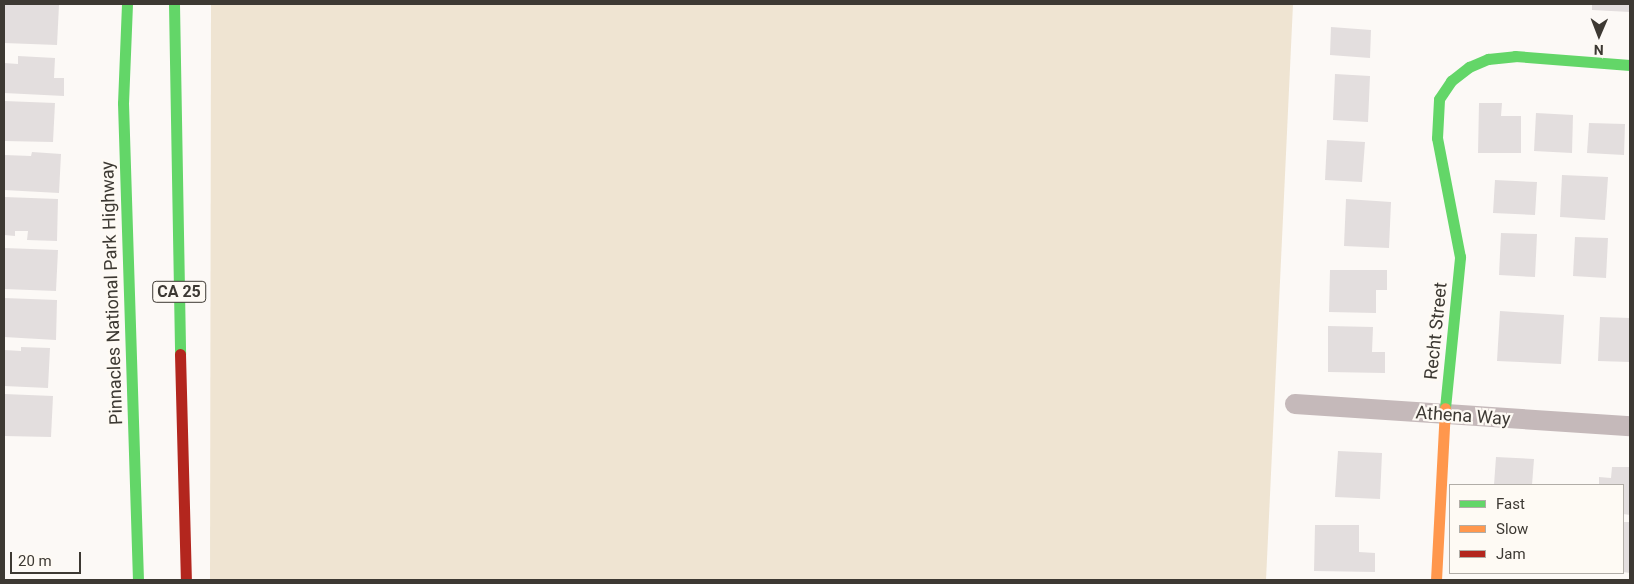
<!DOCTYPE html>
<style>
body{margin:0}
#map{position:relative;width:1634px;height:584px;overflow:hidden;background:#fcf9f6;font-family:Roboto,sans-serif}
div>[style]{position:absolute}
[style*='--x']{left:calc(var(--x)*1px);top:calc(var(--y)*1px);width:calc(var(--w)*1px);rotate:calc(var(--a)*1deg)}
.green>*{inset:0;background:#efe4d2}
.building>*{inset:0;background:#e3dede}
.street>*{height:20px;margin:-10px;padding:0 10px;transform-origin:10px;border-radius:10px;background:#c5b9ba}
.fast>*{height:11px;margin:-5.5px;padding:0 5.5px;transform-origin:5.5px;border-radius:5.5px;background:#63d668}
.slow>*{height:11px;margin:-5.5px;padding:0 5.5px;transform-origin:5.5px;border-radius:5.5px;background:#ff974d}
.jam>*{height:11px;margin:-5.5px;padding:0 5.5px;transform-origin:5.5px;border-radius:5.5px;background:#b3261e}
span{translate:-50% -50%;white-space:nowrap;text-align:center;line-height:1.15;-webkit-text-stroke:4.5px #fefaf4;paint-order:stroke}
.shield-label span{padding:1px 4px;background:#fefaf4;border:1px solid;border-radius:4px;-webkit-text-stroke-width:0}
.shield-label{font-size:16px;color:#3d3933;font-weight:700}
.street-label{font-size:18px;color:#3d3933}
.frame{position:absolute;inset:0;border:5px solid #3d3933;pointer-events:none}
.legend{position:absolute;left:1449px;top:484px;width:175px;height:90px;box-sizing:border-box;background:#fefaf4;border:1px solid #b1ada7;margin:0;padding:6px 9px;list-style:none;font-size:15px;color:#3d3933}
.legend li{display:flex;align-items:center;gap:10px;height:25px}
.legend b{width:25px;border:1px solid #b1ada7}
.north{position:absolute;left:1574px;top:10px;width:50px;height:50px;-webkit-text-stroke:4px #fefaf4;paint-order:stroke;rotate:181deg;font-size:14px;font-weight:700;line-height:20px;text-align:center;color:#3d3933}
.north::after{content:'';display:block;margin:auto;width:18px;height:22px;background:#3d3933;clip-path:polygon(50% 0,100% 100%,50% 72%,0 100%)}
.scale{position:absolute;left:10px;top:552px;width:71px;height:22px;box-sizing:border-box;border:2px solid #3d3933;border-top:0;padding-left:6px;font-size:15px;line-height:18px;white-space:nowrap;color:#3d3933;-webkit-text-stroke:4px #fefaf4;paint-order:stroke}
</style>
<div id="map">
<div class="green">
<i style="clip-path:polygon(211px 4px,1293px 4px,1266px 580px,210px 580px)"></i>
</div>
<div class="building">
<i style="clip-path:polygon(4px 4px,59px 5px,57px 45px,4px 43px)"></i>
<i style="clip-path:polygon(1592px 4px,1630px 4px,1630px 12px,1592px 10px)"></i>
<i style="clip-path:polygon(1331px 27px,1371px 30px,1370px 58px,1330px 55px)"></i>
<i style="clip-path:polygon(18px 56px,55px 58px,54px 78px,64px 78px,64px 96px,4px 93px,4px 63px,18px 64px)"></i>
<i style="clip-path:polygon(1335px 74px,1370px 76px,1368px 122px,1333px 120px)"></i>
<i style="clip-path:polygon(4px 101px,55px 103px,53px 142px,4px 141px)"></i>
<i style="clip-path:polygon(1479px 103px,1502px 103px,1501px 116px,1521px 116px,1521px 153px,1478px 153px)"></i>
<i style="clip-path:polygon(1536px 113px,1573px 115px,1572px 153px,1534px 151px)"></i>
<i style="clip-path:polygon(1589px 123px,1625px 124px,1624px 155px,1587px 153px)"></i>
<i style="clip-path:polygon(1327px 140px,1365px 142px,1362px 182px,1325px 180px)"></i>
<i style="clip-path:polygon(32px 152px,61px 154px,59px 193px,4px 190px,4px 155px,31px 156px)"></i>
<i style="clip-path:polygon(1562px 175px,1608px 177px,1605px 220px,1560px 217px)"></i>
<i style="clip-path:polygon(1495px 180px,1537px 182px,1535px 215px,1493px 213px)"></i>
<i style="clip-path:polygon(4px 197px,58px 199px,57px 241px,27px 240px,28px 231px,15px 231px,15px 236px,4px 235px)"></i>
<i style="clip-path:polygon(1346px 199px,1391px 202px,1389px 248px,1344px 246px)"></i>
<i style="clip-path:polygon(1501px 233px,1537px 234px,1535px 277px,1499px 275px)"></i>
<i style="clip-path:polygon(1575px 237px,1608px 238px,1606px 278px,1573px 276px)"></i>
<i style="clip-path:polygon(4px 248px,58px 250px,56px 291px,4px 289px)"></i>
<i style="clip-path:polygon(1330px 270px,1387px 270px,1387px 290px,1376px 290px,1376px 313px,1329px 312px)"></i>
<i style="clip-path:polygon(4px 298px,57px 300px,56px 340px,4px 337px)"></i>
<i style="clip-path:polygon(1500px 311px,1564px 315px,1561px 364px,1497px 361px)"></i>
<i style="clip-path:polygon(1600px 317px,1630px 318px,1630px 362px,1598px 361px)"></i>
<i style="clip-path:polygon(1328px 326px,1373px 327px,1372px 352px,1385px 352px,1385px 373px,1328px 372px)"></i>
<i style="clip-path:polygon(21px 347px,50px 348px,48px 388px,4px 386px,4px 350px,21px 351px)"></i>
<i style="clip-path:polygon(4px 394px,53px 396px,51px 437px,4px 436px)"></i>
<i style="clip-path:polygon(1338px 451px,1382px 453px,1380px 499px,1335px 497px)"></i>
<i style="clip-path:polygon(1496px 457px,1534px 459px,1532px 485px,1494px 485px)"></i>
<i style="clip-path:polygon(1612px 467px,1630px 467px,1630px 515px,1623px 514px,1623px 485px,1599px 485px,1599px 477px,1611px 478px)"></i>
<i style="clip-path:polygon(1623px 522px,1630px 522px,1630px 573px,1623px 572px)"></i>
<i style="clip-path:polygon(1315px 525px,1359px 525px,1359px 552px,1375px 553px,1375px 572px,1314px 571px)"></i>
</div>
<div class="street">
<i style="--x:1295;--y:404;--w:336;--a:3.8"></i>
</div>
<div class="fast">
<i style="--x:127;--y:4;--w:99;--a:92.3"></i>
<i style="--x:123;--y:103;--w:477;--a:88.2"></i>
<i style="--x:174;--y:4;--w:350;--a:89"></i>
<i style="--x:1445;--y:408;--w:152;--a:-84.3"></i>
<i style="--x:1460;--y:257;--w:121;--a:-100.9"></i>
<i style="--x:1437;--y:138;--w:39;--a:-87"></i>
<i style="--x:1439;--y:99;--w:22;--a:-56"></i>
<i style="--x:1451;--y:81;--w:23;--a:-38"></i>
<i style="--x:1469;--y:67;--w:21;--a:-23"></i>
<i style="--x:1488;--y:59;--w:27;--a:-6"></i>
<i style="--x:1515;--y:56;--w:115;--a:4.5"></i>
</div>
<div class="slow">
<i style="--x:1436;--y:580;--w:172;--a:-87"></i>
</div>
<div class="jam">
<i style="--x:180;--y:354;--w:226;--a:88.5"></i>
</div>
<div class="shield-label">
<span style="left:179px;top:292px">CA 25</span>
</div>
<div class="street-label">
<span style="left:112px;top:293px;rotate:-92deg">Pinnacles National Park Highway</span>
<span style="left:1436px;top:331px;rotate:-84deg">Recht Street</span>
<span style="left:1463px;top:416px;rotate:4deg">Athena Way</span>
</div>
<div class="frame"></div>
<ul class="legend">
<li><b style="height:6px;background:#63d668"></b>Fast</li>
<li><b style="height:6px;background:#ff974d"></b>Slow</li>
<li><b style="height:6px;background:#b3261e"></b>Jam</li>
</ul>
<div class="north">N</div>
<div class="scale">20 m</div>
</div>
